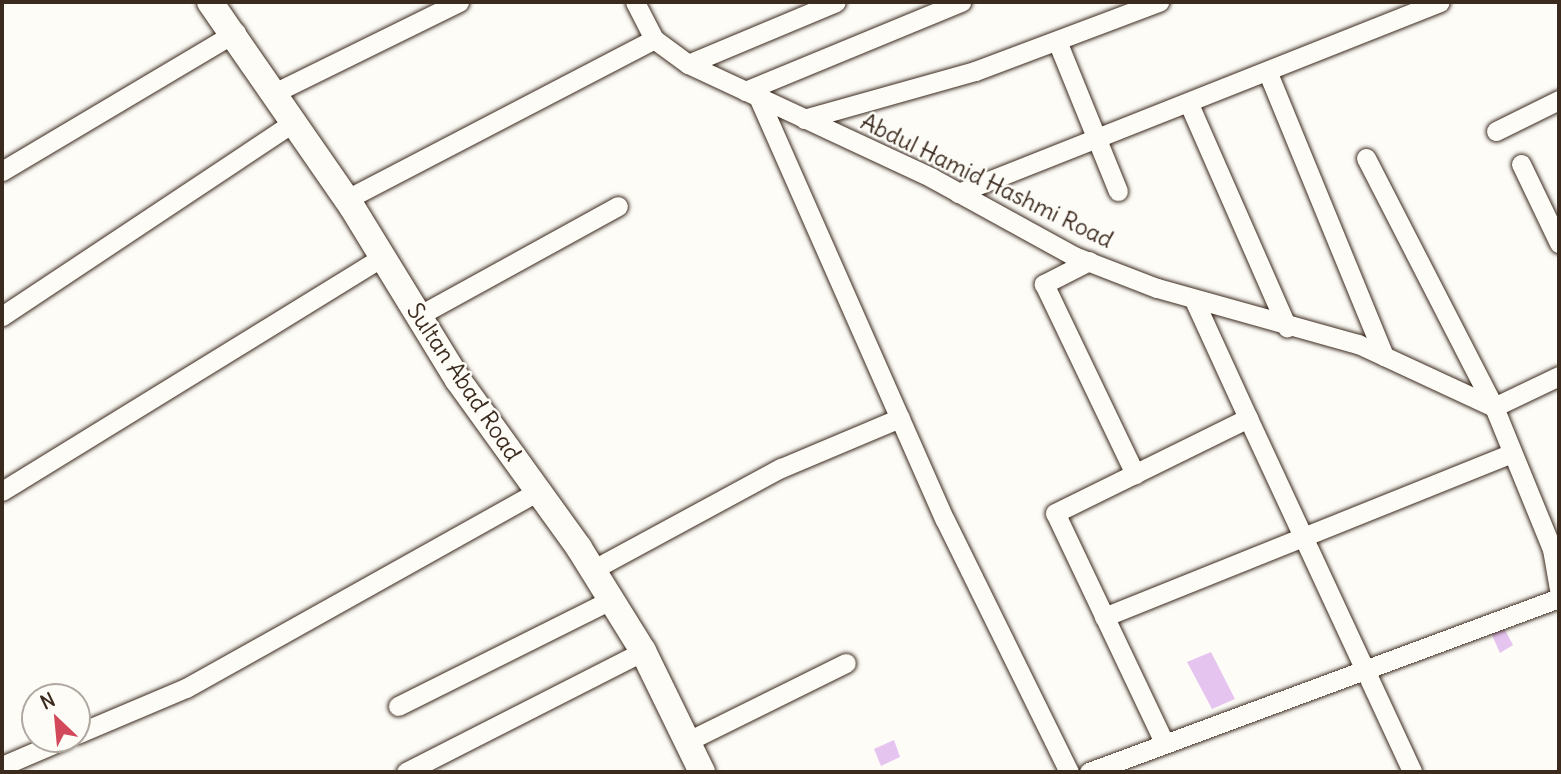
<!DOCTYPE html>
<style>
body{margin:0}
#map{position:relative;width:1561px;height:774px;overflow:hidden;background:#fdfcf7;font-family:Delius,sans-serif}
div>[style]{position:absolute}
[style*='--x']{left:calc(var(--x)*1px);top:calc(var(--y)*1px);width:calc(var(--w)*1px);rotate:calc(var(--a)*1deg)}
.building>*{inset:0;background:#e6c4f0}
.roads{filter:drop-shadow(0 0 2px #3b2a1e) drop-shadow(0 0 2px #3b2a1e)}
.street>*{height:19px;margin:-9.5px;padding:0 9.5px;transform-origin:9.5px;border-radius:9.5px;background:#fdfcf7}
.secondary>*{height:26px;margin:-13px;padding:0 13px;transform-origin:13px;border-radius:13px;background:#fdfcf7}
span{translate:-50% -50%;white-space:nowrap;text-align:center;line-height:1.15;-webkit-text-stroke:5px #fdfcf7;paint-order:stroke}
.street-label{font-size:23px;color:#3b2a1e}
.frame{position:absolute;inset:0;border:4px solid #3b2a1e;pointer-events:none}
.north{position:absolute;left:21px;top:683px;width:70px;height:70px;box-sizing:border-box;background:#fdfcf7;border:2px solid #afa8a0;border-radius:50%;rotate:334deg;font-size:19px;font-weight:700;line-height:28px;text-align:center;color:#3b2a1e}
.north::after{content:'';display:block;margin:auto;width:24px;height:32px;background:#d1495b;clip-path:polygon(50% 0,100% 100%,50% 72%,0 100%)}
</style>
<div id="map">
<div class="building">
<i style="clip-path:polygon(1504px 628px,1513px 645px,1500px 653px,1491px 633px)"></i>
<i style="clip-path:polygon(1211px 652px,1235px 699px,1212px 709px,1187px 662px)"></i>
<i style="clip-path:polygon(894px 740px,900px 757px,881px 766px,874px 749px)"></i>
</div>
<div class="roads">
<div class="street">
<i style="--x:635;--y:2;--w:42;--a:62.8"></i>
<i style="--x:1057;--y:41;--w:162;--a:67.9"></i>
<i style="--x:688;--y:64;--w:160;--a:-22.7"></i>
<i style="--x:1268;--y:73;--w:306;--a:67.7"></i>
<i style="--x:745;--y:91;--w:234;--a:-22.4"></i>
<i style="--x:276;--y:92;--w:204;--a:-26.2"></i>
<i style="--x:759;--y:99;--w:460;--a:66.2"></i>
<i style="--x:945;--y:520;--w:281;--a:63.8"></i>
<i style="--x:1189;--y:104;--w:244;--a:66.3"></i>
<i style="--x:804;--y:119;--w:178;--a:-15.7"></i>
<i style="--x:975;--y:71;--w:197;--a:-20.6"></i>
<i style="--x:1496;--y:131;--w:70;--a:-26.2"></i>
<i style="--x:1366;--y:158;--w:280;--a:62.8"></i>
<i style="--x:1494;--y:407;--w:72;--a:-25.5"></i>
<i style="--x:1521;--y:164;--w:88;--a:64.3"></i>
<i style="--x:2;--y:171;--w:272;--a:-30.7"></i>
<i style="--x:958;--y:193;--w:518;--a:-21.62"></i>
<i style="--x:347;--y:199;--w:346;--a:-27.5"></i>
<i style="--x:654;--y:39;--w:42;--a:36.3"></i>
<i style="--x:688;--y:64;--w:269;--a:25"></i>
<i style="--x:932;--y:178;--w:162;--a:28.8"></i>
<i style="--x:1074;--y:256;--w:89;--a:21.1"></i>
<i style="--x:1157;--y:288;--w:209;--a:15.6"></i>
<i style="--x:1358;--y:344;--w:150;--a:24.9"></i>
<i style="--x:1494;--y:407;--w:153;--a:67.8"></i>
<i style="--x:1552;--y:549;--w:41;--a:80.1"></i>
<i style="--x:1089;--y:261;--w:51;--a:152.9"></i>
<i style="--x:1044;--y:284;--w:211;--a:64.4"></i>
<i style="--x:2;--y:316;--w:352;--a:-33.6"></i>
<i style="--x:418;--y:316;--w:228;--a:-28.8"></i>
<i style="--x:1248;--y:418;--w:390;--a:65.1"></i>
<i style="--x:2;--y:491;--w:447;--a:-31.6"></i>
<i style="--x:592;--y:570;--w:215;--a:-28.4"></i>
<i style="--x:781;--y:468;--w:129;--a:-22.8"></i>
<i style="--x:1104;--y:617;--w:439;--a:-21.9"></i>
<i style="--x:398;--y:706;--w:238;--a:-26.5"></i>
<i style="--x:77;--y:734;--w:118;--a:-22.9"></i>
<i style="--x:186;--y:688;--w:403;--a:-29.2"></i>
<i style="--x:1163;--y:740;--w:251;--a:-115.4"></i>
<i style="--x:1055;--y:513;--w:215;--a:-26.2"></i>
<i style="--x:1248;--y:418;--w:130;--a:-114.6"></i>
<i style="--x:688;--y:741;--w:176;--a:-26.3"></i>
<i style="--x:2;--y:766;--w:69;--a:-23.2"></i>
<i style="--x:406;--y:772;--w:266;--a:-27"></i>
<i style="--x:1089;--y:772;--w:501;--a:-20.32"></i>
</div>
<div class="secondary">
<i style="--x:210;--y:2;--w:249;--a:55.3"></i>
<i style="--x:352;--y:207;--w:203;--a:58.5"></i>
<i style="--x:458;--y:380;--w:207;--a:54.2"></i>
<i style="--x:579;--y:548;--w:121;--a:58.1"></i>
<i style="--x:643;--y:651;--w:135;--a:64"></i>
</div>
</div>
<div class="street-label">
<span style="left:987px;top:181px;rotate:26deg">Abdul Hamid Hashmi Road</span>
<span style="left:464px;top:382px;rotate:56deg">Sultan Abad Road</span>
</div>
<div class="frame"></div>
<div class="north">N</div>
</div>
